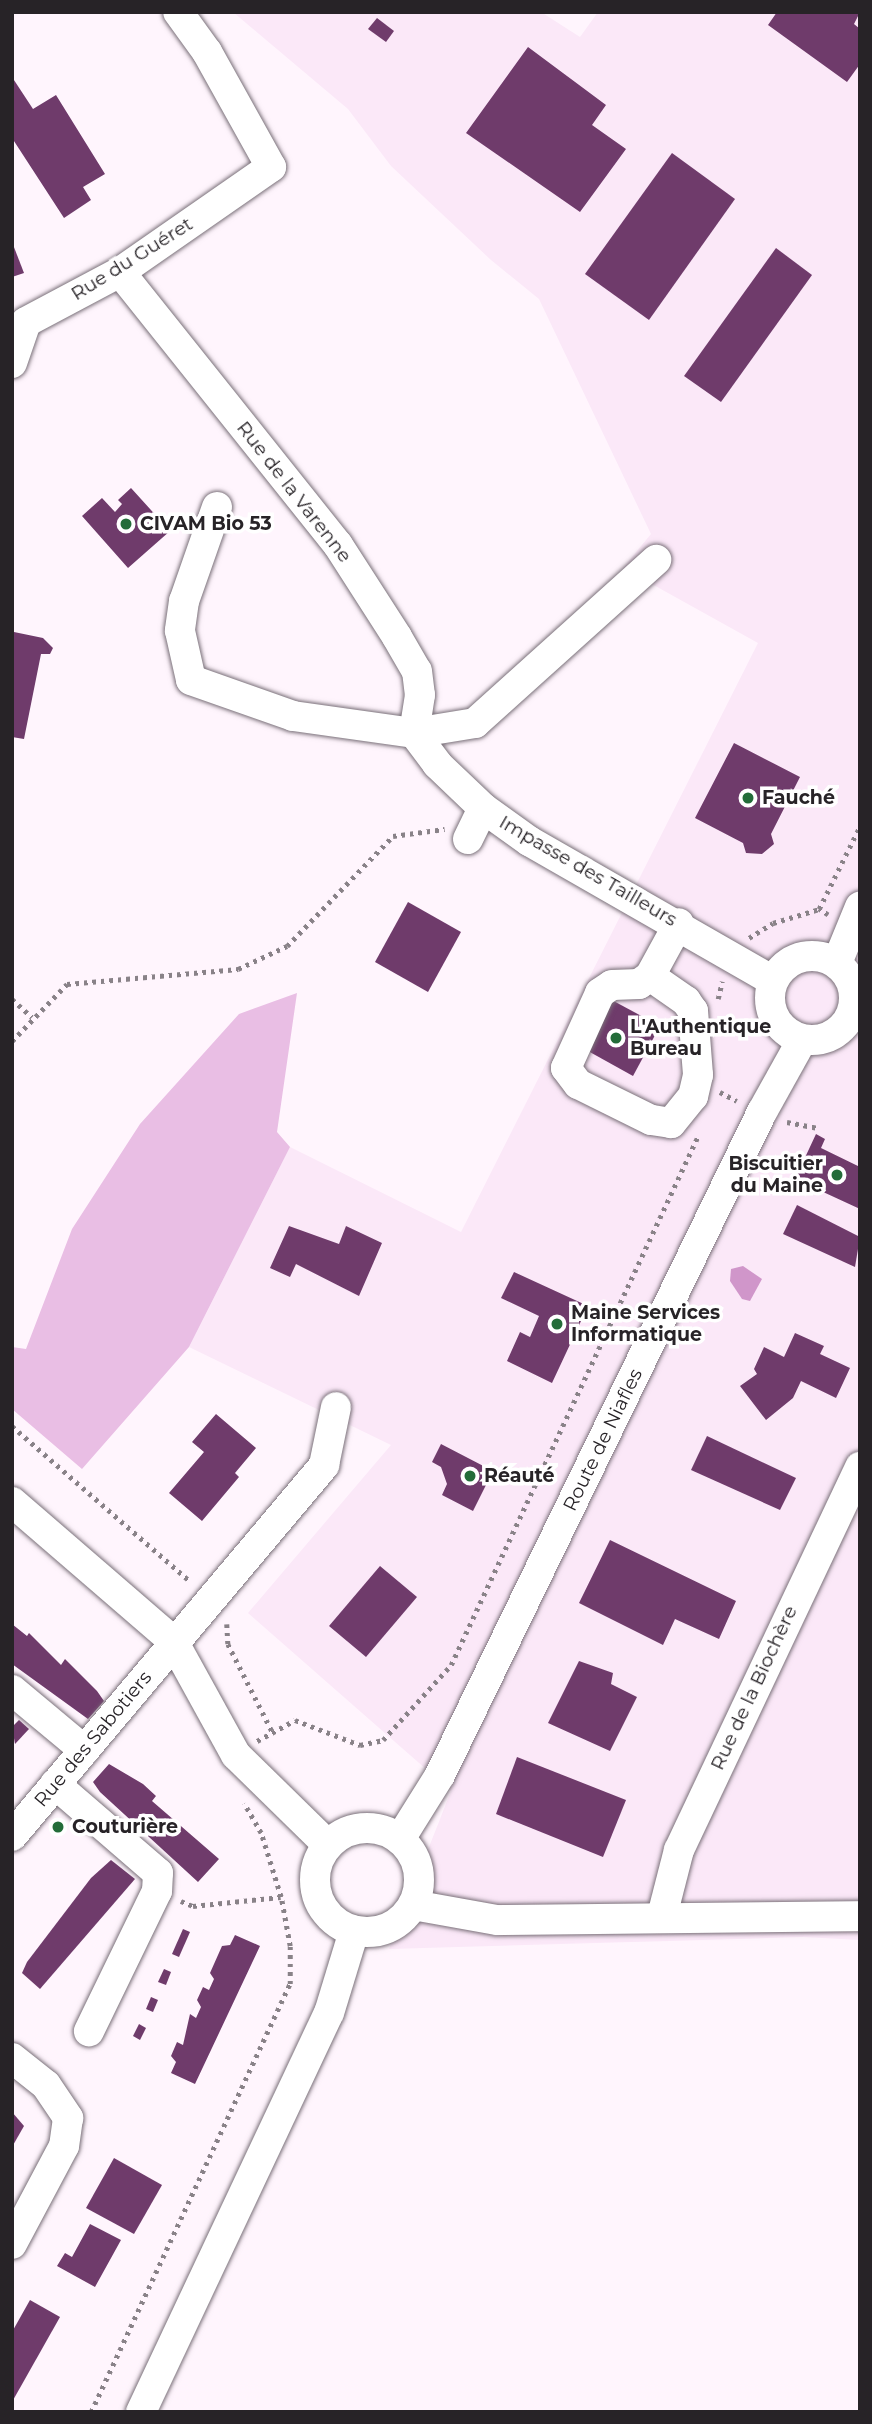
<!DOCTYPE html>
<meta charset="utf-8">
<style>
body{margin:0}
#map{position:relative;width:872px;height:2424px;overflow:hidden;background:#fff5fd;font-family:Montserrat,sans-serif}
div>[style]{position:absolute}
[style*='--x']{left:calc(var(--x)*1px);top:calc(var(--y)*1px);width:calc(var(--w)*1px);rotate:calc(var(--a)*1deg)}
.built>*{inset:0;background:#fbe8f8}
.green>*{inset:0;background:#e9bee4}
.water>*{inset:0;background:#d096ca}
.building>*{inset:0;background:#6f3b6b}
.path>*{height:4.5px;margin-top:-2.25px;transform-origin:0;background:repeating-linear-gradient(90deg,#898288 0 3.5px,transparent 0 8.5px)}
.roads{filter:drop-shadow(0 0 2px #7a7079) drop-shadow(0 0 2px #7a7079)}
.minor>*{height:30px;margin:-15px;padding:0 15px;transform-origin:15px;border-radius:15px;background:#fff}
.minor>.ring{margin:-15px;padding:0;box-sizing:content-box;background:none;border:30px solid #fff;border-radius:50%}
.dots>*{width:19px;height:19px;translate:-50% -50%;box-sizing:border-box;border:4px solid #fff;border-radius:50%}
span{translate:-50% -50%;white-space:nowrap;text-align:center;line-height:1.15;-webkit-text-stroke:7px #fff;paint-order:stroke}
.street-label{font-size:19px;color:#272327}
.poi-label{font-size:19px;color:#272327;font-weight:700}
.left{translate:0 -50%;text-align:left}
.right{translate:-100% -50%;text-align:right}
.frame{position:absolute;inset:0;border:14px solid #272327;pointer-events:none}
</style>
<div id="map">
<div class="built">
<i style="clip-path:polygon(233px 12px,541px 12px,580px 37px,598px 12px,860px 12px,860px 1940px,803px 1937px,389px 1949px,451px 1791px,248px 1613px,391px 1445px,189px 1347px,290px 1147px,461px 1232px,758px 643px,623px 568px,651px 534px,539px 299px,491px 260px,391px 166px,348px 109px)"></i>
</div>
<div class="green">
<i style="clip-path:polygon(297px 993px,277px 1132px,290px 1147px,189px 1347px,82px 1469px,12px 1409px,12px 1347px,26px 1349px,72px 1229px,140px 1124px,239px 1014px)"></i>
</div>
<div class="water">
<i style="clip-path:polygon(743px 1266px,762px 1279px,750px 1301px,742px 1299px,730px 1281px,731px 1269px)"></i>
</div>
<div class="building">
<i style="clip-path:polygon(777px 12px,860px 12px,854px 24px,860px 29px,860px 64px,847px 82px,768px 25px)"></i>
<i style="clip-path:polygon(377px 18px,394px 31px,386px 42px,368px 29px)"></i>
<i style="clip-path:polygon(528px 47px,606px 105px,592px 125px,626px 149px,580px 212px,466px 133px)"></i>
<i style="clip-path:polygon(12px 77px,33px 109px,56px 95px,105px 174px,83px 187px,91px 200px,64px 218px,12px 138px)"></i>
<i style="clip-path:polygon(672px 153px,735px 199px,649px 320px,585px 274px)"></i>
<i style="clip-path:polygon(12px 242px,24px 273px,12px 277px)"></i>
<i style="clip-path:polygon(776px 248px,812px 275px,721px 402px,684px 376px)"></i>
<i style="clip-path:polygon(131px 488px,170px 531px,128px 568px,82px 516px,102px 498px,115px 512px,122px 504px,118px 500px)"></i>
<i style="clip-path:polygon(14px 632px,43px 638px,53px 648px,50px 654px,41px 654px,24px 739px,12px 737px)"></i>
<i style="clip-path:polygon(734px 743px,800px 777px,771px 834px,774px 844px,762px 854px,746px 853px,743px 843px,695px 818px)"></i>
<i style="clip-path:polygon(408px 902px,461px 932px,428px 992px,375px 962px)"></i>
<i style="clip-path:polygon(608px 998px,660px 1026px,633px 1076px,579px 1046px)"></i>
<i style="clip-path:polygon(816px 1134px,825px 1139px,821px 1148px,860px 1167px,860px 1209px,795px 1179px)"></i>
<i style="clip-path:polygon(797px 1205px,860px 1237px,855px 1267px,783px 1234px)"></i>
<i style="clip-path:polygon(289px 1226px,339px 1244px,346px 1226px,382px 1243px,359px 1296px,296px 1264px,290px 1277px,270px 1268px)"></i>
<i style="clip-path:polygon(514px 1272px,588px 1306px,552px 1383px,507px 1361px,520px 1332px,530px 1337px,539px 1316px,501px 1298px)"></i>
<i style="clip-path:polygon(795px 1333px,824px 1346px,820px 1354px,850px 1368px,836px 1398px,801px 1381px,793px 1398px,766px 1420px,740px 1386px,757px 1374px,754px 1369px,764px 1347px,784px 1357px)"></i>
<i style="clip-path:polygon(216px 1414px,256px 1448px,235px 1473px,239px 1477px,202px 1521px,169px 1493px,204px 1452px,192px 1442px)"></i>
<i style="clip-path:polygon(707px 1436px,796px 1478px,780px 1510px,691px 1470px)"></i>
<i style="clip-path:polygon(441px 1444px,493px 1471px,473px 1511px,442px 1495px,447px 1484px,441px 1467px,432px 1462px)"></i>
<i style="clip-path:polygon(610px 1540px,736px 1601px,719px 1639px,675px 1619px,663px 1645px,579px 1603px)"></i>
<i style="clip-path:polygon(380px 1566px,417px 1597px,366px 1657px,329px 1626px)"></i>
<i style="clip-path:polygon(12px 1624px,27px 1636px,29px 1633px,61px 1665px,65px 1659px,97px 1691px,104px 1701px,88px 1719px,12px 1664px)"></i>
<i style="clip-path:polygon(579px 1661px,613px 1673px,611px 1684px,637px 1697px,610px 1751px,548px 1723px)"></i>
<i style="clip-path:polygon(19px 1720px,29px 1729px,15px 1744px,12px 1727px)"></i>
<i style="clip-path:polygon(517px 1757px,626px 1800px,603px 1857px,496px 1814px)"></i>
<i style="clip-path:polygon(109px 1764px,143px 1784px,156px 1796px,152px 1801px,219px 1859px,198px 1882px,100px 1792px,93px 1782px)"></i>
<i style="clip-path:polygon(111px 1860px,135px 1879px,40px 1989px,22px 1973px,27px 1962px,91px 1878px)"></i>
<i style="clip-path:polygon(183px 1929px,190px 1932px,179px 1957px,172px 1954px)"></i>
<i style="clip-path:polygon(235px 1935px,260px 1946px,195px 2084px,171px 2073px,176px 2062px,171px 2056px,177px 2042px,183px 2045px,190px 2014px,196px 2018px,201px 2007px,197px 2000px,203px 1987px,209px 1990px,214px 1979px,210px 1973px,222px 1946px,230px 1945px)"></i>
<i style="clip-path:polygon(164px 1969px,171px 1972px,166px 1985px,158px 1982px)"></i>
<i style="clip-path:polygon(151px 1997px,158px 2000px,153px 2012px,146px 2009px)"></i>
<i style="clip-path:polygon(139px 2024px,146px 2028px,140px 2040px,133px 2036px)"></i>
<i style="clip-path:polygon(12px 2112px,24px 2126px,12px 2147px)"></i>
<i style="clip-path:polygon(114px 2158px,162px 2185px,134px 2234px,86px 2208px)"></i>
<i style="clip-path:polygon(90px 2224px,121px 2240px,95px 2287px,57px 2266px,65px 2253px,72px 2257px)"></i>
<i style="clip-path:polygon(30px 2300px,60px 2317px,12px 2402px,12px 2332px)"></i>
</div>
<div class="path">
<i style="--x:828;--y:915;--w:11;--a:-146"></i>
<i style="--x:819;--y:909;--w:93;--a:-63.7"></i>
<i style="--x:749;--y:938;--w:28;--a:-32"></i>
<i style="--x:773;--y:923;--w:48;--a:-16.9"></i>
<i style="--x:12;--y:999;--w:27;--a:42"></i>
<i style="--x:718;--y:999;--w:18;--a:-77"></i>
<i style="--x:12;--y:1041;--w:79;--a:-46"></i>
<i style="--x:67;--y:984;--w:172;--a:-5"></i>
<i style="--x:238;--y:969;--w:54;--a:-25.1"></i>
<i style="--x:287;--y:946;--w:153;--a:-46.1"></i>
<i style="--x:393;--y:836;--w:52;--a:-7.7"></i>
<i style="--x:720;--y:1092;--w:19;--a:28"></i>
<i style="--x:787;--y:1122;--w:33;--a:11"></i>
<i style="--x:12;--y:1426;--w:237;--a:41.1"></i>
<i style="--x:227;--y:1624;--w:20;--a:87"></i>
<i style="--x:228;--y:1644;--w:100;--a:63.2"></i>
<i style="--x:257;--y:1741;--w:43;--a:-28.9"></i>
<i style="--x:295;--y:1720;--w:70;--a:21"></i>
<i style="--x:360;--y:1745;--w:24;--a:-12"></i>
<i style="--x:383;--y:1740;--w:101;--a:-47.8"></i>
<i style="--x:451;--y:1665;--w:584;--a:-64.97"></i>
<i style="--x:181;--y:1901;--w:13;--a:23"></i>
<i style="--x:193;--y:1906;--w:88;--a:-5.8"></i>
<i style="--x:91;--y:2412;--w:472;--a:-65.1"></i>
<i style="--x:290;--y:1984;--w:38;--a:-90"></i>
<i style="--x:290;--y:1946;--w:50;--a:-100.4"></i>
<i style="--x:281;--y:1897;--w:67;--a:-107.4"></i>
<i style="--x:261;--y:1833;--w:34;--a:-120"></i>
</div>
<div class="roads">
<div class="minor">
<i style="--x:120;--y:272;--w:349;--a:51.4"></i>
<i style="--x:338;--y:545;--w:109;--a:57.3"></i>
<i style="--x:397;--y:637;--w:39;--a:60"></i>
<i style="--x:417;--y:671;--w:24;--a:83"></i>
<i style="--x:420;--y:695;--w:38;--a:99"></i>
<i style="--x:414;--y:733;--w:62;--a:-9.3"></i>
<i style="--x:475;--y:723;--w:244;--a:-42"></i>
<i style="--x:12;--y:363;--w:43;--a:-71.1"></i>
<i style="--x:26;--y:322;--w:106;--a:-28"></i>
<i style="--x:120;--y:272;--w:184;--a:-34.8"></i>
<i style="--x:271;--y:167;--w:132;--a:-119.1"></i>
<i style="--x:207;--y:52;--w:49;--a:-125.9"></i>
<i style="--x:217;--y:507;--w:100;--a:109.3"></i>
<i style="--x:184;--y:601;--w:30;--a:98"></i>
<i style="--x:180;--y:631;--w:50;--a:77.3"></i>
<i style="--x:191;--y:680;--w:108;--a:19.4"></i>
<i style="--x:293;--y:716;--w:122;--a:8"></i>
<i style="--x:414;--y:733;--w:39;--a:53"></i>
<i style="--x:437;--y:764;--w:64;--a:43.7"></i>
<i style="--x:483;--y:808;--w:57;--a:35.7"></i>
<i style="--x:529;--y:841;--w:281;--a:29.8"></i>
<i style="--x:468;--y:839;--w:34;--a:-64"></i>
<i class="ring" style="left:770px;top:956px;width:54px;height:54px"></i>
<i style="--x:837;--y:963;--w:61;--a:-67.7"></i>
<i style="--x:650;--y:976;--w:44;--a:34.8"></i>
<i style="--x:686;--y:1001;--w:12;--a:55"></i>
<i style="--x:693;--y:1011;--w:64;--a:85.5"></i>
<i style="--x:698;--y:1075;--w:22;--a:103"></i>
<i style="--x:693;--y:1096;--w:35;--a:129"></i>
<i style="--x:671;--y:1123;--w:20;--a:-171"></i>
<i style="--x:651;--y:1120;--w:81;--a:-153.7"></i>
<i style="--x:578;--y:1084;--w:20;--a:-127"></i>
<i style="--x:566;--y:1068;--w:82;--a:-65.6"></i>
<i style="--x:600;--y:993;--w:14;--a:-34"></i>
<i style="--x:612;--y:985;--w:27;--a:-2"></i>
<i style="--x:639;--y:984;--w:14;--a:-36"></i>
<i style="--x:650;--y:976;--w:60;--a:-61.3"></i>
<i style="--x:12;--y:1502;--w:213;--a:40.8"></i>
<i style="--x:173;--y:1641;--w:130;--a:61.1"></i>
<i style="--x:236;--y:1755;--w:129;--a:44.4"></i>
<i style="--x:12;--y:1690;--w:94;--a:39.8"></i>
<i style="--x:55;--y:1784;--w:136;--a:40.8"></i>
<i style="--x:158;--y:1873;--w:18;--a:93"></i>
<i style="--x:157;--y:1891;--w:156;--a:115.9"></i>
<i class="ring" style="left:315px;top:1828px;width:74px;height:74px"></i>
<i style="--x:12;--y:1836;--w:485;--a:-49.9"></i>
<i style="--x:324;--y:1465;--w:59;--a:-78.3"></i>
<i style="--x:400;--y:1839;--w:75;--a:-58"></i>
<i style="--x:440;--y:1775;--w:737;--a:-64.1"></i>
<i style="--x:762;--y:1112;--w:82;--a:-60.9"></i>
<i style="--x:413;--y:1905;--w:85;--a:10.1"></i>
<i style="--x:497;--y:1920;--w:363;--a:-0.6"></i>
<i style="--x:662;--y:1916;--w:68;--a:-75.6"></i>
<i style="--x:679;--y:1850;--w:424;--a:-64.7"></i>
<i style="--x:12;--y:2058;--w:43;--a:38.5"></i>
<i style="--x:46;--y:2085;--w:40;--a:56"></i>
<i style="--x:68;--y:2118;--w:28;--a:98"></i>
<i style="--x:64;--y:2146;--w:111;--a:118"></i>
<i style="--x:141;--y:2412;--w:441;--a:-64.8"></i>
<i style="--x:329;--y:2013;--w:86;--a:-73"></i>
</div>
</div>
<div class="dots">
<i style="left:126px;top:524px;background:#236c39"></i>
<i style="left:748px;top:798px;background:#236c39"></i>
<i style="left:616px;top:1038px;background:#236c39"></i>
<i style="left:837px;top:1175px;background:#236c39"></i>
<i style="left:557px;top:1324px;background:#236c39"></i>
<i style="left:470px;top:1476px;background:#236c39"></i>
<i style="left:58px;top:1827px;background:#236c39"></i>
</div>
<div class="street-label">
<span style="left:132px;top:259px;rotate:-32deg">Rue du Guéret</span>
<span style="left:294px;top:492px;rotate:52deg">Rue de la Varenne</span>
<span style="left:588px;top:871px;rotate:30deg">Impasse des Tailleurs</span>
<span style="left:603px;top:1440px;rotate:-64deg">Route de Niafles</span>
<span style="left:754px;top:1688px;rotate:-65deg">Rue de la Biochère</span>
<span style="left:93px;top:1739px;rotate:-50deg">Rue des Sabotiers</span>
</div>
<div class="poi-label">
<span class="left" style="left:140px;top:524px">CIVAM Bio 53</span>
<span class="left" style="left:762px;top:798px">Fauché</span>
<span class="left" style="left:630px;top:1038px">L'Authentique<br>Bureau</span>
<span class="right" style="left:823px;top:1175px">Biscuitier<br>du Maine</span>
<span class="left" style="left:571px;top:1324px">Maine Services<br>Informatique</span>
<span class="left" style="left:484px;top:1476px">Réauté</span>
<span class="left" style="left:72px;top:1827px">Couturière</span>
</div>
<div class="frame"></div>
</div>
